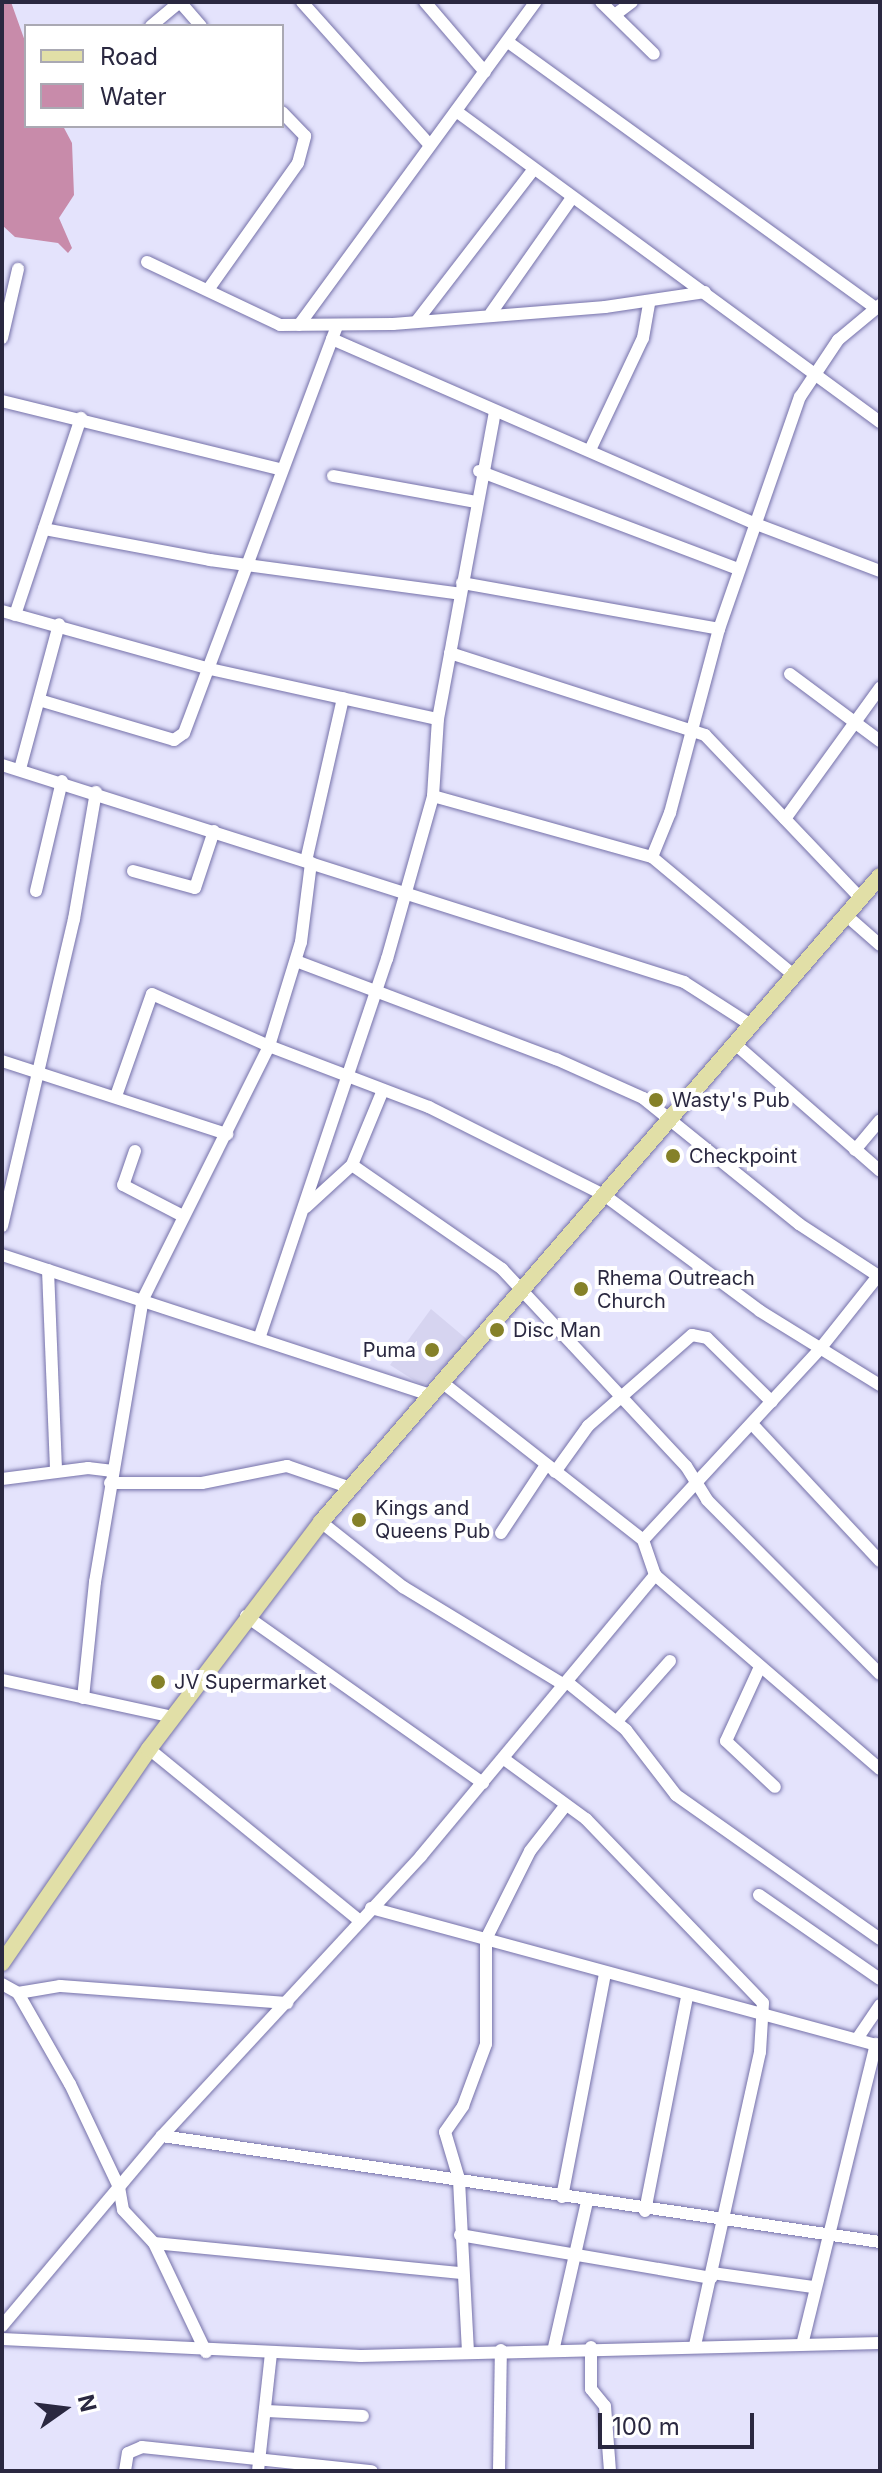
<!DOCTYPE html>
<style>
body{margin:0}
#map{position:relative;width:882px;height:2473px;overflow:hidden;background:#e4e3fc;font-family:Inter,sans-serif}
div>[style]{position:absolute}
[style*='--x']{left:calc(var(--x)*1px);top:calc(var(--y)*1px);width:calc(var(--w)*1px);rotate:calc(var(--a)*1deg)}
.built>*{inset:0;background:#d6d4f0}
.water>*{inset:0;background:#c88baa}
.roads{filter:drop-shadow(0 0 2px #7571a9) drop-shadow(0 0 2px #7571a9)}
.minor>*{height:12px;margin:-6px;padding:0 6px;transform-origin:6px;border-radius:6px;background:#fff}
.major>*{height:16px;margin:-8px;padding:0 8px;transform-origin:8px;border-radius:8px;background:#e1dfa7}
.dots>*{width:22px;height:22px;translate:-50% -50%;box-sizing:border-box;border:4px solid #fff;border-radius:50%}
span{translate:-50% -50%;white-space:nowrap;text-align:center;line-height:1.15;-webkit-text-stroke:8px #fff;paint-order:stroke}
.poi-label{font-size:20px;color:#2a2840}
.left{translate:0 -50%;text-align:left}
.right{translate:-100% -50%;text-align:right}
.frame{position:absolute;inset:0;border:4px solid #2a2840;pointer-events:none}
.legend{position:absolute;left:24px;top:24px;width:260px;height:104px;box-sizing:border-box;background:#fff;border:2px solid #aaa9b3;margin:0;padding:10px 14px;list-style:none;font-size:24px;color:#2a2840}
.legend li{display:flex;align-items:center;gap:16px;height:40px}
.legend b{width:40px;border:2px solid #aaa9b3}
.north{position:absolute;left:24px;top:2369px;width:80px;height:80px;-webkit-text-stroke:6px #fff;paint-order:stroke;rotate:76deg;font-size:22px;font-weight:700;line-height:32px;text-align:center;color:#2a2840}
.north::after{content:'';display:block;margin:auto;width:28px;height:36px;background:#2a2840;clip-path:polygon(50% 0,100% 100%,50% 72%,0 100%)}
.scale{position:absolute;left:598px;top:2413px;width:156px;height:36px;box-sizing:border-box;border:4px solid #2a2840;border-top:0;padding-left:10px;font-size:24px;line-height:28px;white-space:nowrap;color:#2a2840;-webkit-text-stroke:6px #fff;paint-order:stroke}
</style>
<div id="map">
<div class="built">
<i style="clip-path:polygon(431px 1309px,469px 1341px,423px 1386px,390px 1365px)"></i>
</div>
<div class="water">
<i style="clip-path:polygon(2px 2px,11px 2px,26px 44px,26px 126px,63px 126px,72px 143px,74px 195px,59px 218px,72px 248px,68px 253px,58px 243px,15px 237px,2px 225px)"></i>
</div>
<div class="roads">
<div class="minor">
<i style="--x:180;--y:2;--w:32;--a:49"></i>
<i style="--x:302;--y:2;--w:192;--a:48.2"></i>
<i style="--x:425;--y:2;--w:92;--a:49.4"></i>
<i style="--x:601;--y:2;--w:74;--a:44.5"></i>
<i style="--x:616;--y:14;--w:20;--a:-37"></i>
<i style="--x:151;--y:26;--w:38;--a:-40"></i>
<i style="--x:508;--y:42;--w:454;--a:35.9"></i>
<i style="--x:456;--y:111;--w:526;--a:36.26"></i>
<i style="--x:147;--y:262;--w:147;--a:25.3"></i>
<i style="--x:280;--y:325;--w:113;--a:-0.5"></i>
<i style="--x:393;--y:324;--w:213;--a:-4.6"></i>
<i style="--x:605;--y:307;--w:101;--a:-8.5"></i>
<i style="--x:210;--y:287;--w:152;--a:-54.6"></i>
<i style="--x:298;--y:163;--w:28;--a:-75"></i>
<i style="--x:305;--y:136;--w:33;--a:-134"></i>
<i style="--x:491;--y:313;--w:139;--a:-54.9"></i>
<i style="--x:416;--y:322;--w:193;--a:-52.4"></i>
<i style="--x:299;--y:325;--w:400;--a:-53.8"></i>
<i style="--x:2;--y:338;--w:71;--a:-76.9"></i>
<i style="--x:332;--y:339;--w:463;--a:23.6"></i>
<i style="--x:756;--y:524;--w:133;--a:20.8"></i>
<i style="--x:2;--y:401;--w:284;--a:13.8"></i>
<i style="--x:590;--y:450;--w:124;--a:-64.7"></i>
<i style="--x:643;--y:338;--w:36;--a:-80"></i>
<i style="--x:479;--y:471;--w:278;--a:20.7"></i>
<i style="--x:333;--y:476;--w:145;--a:10.3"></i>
<i style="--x:44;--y:529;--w:169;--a:10.6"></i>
<i style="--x:210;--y:560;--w:252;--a:7.7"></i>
<i style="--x:462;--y:583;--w:261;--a:10.1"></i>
<i style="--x:2;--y:611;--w:216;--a:15.6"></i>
<i style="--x:210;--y:669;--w:233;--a:12.4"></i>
<i style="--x:15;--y:615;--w:208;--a:-71.5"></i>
<i style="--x:450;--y:653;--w:268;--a:17.8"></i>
<i style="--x:705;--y:735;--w:226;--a:46.4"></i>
<i style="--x:790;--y:674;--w:112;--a:36.7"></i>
<i style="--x:39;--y:700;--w:141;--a:16.5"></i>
<i style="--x:174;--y:740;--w:12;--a:-35"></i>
<i style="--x:184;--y:733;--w:435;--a:-69.4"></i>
<i style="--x:2;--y:765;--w:716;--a:17.65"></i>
<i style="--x:684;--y:982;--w:80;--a:32.7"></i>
<i style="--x:20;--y:769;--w:150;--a:-74.9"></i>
<i style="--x:433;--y:796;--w:227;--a:15.6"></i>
<i style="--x:652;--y:857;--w:186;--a:39.8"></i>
<i style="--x:785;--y:819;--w:162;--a:-54.1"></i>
<i style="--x:652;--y:857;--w:48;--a:-67.8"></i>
<i style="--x:670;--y:813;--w:190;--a:-75.1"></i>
<i style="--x:719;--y:629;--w:246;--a:-70.8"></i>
<i style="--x:800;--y:397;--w:69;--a:-56.3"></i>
<i style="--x:838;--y:340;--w:55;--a:-39.8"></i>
<i style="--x:306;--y:861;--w:167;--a:-77.2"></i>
<i style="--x:133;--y:871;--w:64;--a:15.3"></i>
<i style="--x:195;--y:888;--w:60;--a:-71.6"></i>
<i style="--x:36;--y:891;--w:113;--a:-76.7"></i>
<i style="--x:847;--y:916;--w:44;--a:41.3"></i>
<i style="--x:296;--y:961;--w:278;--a:20.7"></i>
<i style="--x:556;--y:1059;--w:95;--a:24.1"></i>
<i style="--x:643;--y:1098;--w:201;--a:38.9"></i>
<i style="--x:799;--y:1224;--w:97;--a:33.2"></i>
<i style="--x:734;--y:1043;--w:194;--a:41.2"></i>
<i style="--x:2;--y:1061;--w:237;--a:18"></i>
<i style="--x:383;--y:1090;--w:81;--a:112.5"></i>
<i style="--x:352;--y:1165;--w:183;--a:34.7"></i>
<i style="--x:502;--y:1269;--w:270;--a:47"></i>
<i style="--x:686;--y:1466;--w:40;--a:58"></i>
<i style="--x:707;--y:1500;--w:245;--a:45.2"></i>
<i style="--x:116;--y:1096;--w:108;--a:-70.6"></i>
<i style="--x:152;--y:994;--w:128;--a:24"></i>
<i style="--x:269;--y:1046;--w:109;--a:-72.9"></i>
<i style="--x:301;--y:942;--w:80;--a:-82.8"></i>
<i style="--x:855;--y:1150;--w:39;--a:-50"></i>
<i style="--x:135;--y:1151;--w:36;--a:109"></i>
<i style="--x:123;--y:1185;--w:65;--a:27.3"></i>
<i style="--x:306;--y:1207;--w:62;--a:-42.4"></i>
<i style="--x:2;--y:1226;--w:315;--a:-76.8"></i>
<i style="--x:74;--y:919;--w:129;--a:-80.2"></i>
<i style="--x:2;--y:1255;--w:451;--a:18.1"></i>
<i style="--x:48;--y:1270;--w:200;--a:87.7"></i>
<i style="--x:878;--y:1276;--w:93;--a:128.5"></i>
<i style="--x:820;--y:1349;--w:260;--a:132.8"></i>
<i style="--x:643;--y:1540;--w:37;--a:71"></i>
<i style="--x:655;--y:1575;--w:297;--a:40.8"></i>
<i style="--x:260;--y:1336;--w:398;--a:-71.4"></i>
<i style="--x:387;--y:959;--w:169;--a:-74.2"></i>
<i style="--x:433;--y:796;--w:77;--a:-86.3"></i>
<i style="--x:438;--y:719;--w:313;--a:-79.5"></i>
<i style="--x:443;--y:1383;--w:254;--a:38.1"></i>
<i style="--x:753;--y:1425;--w:186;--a:47"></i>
<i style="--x:555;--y:1472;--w:57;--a:-54.3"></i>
<i style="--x:588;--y:1426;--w:138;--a:-41.2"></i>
<i style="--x:692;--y:1335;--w:15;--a:11"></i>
<i style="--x:707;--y:1338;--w:91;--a:44.6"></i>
<i style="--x:2;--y:1479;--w:87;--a:-7.3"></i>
<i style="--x:88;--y:1468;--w:23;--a:7"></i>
<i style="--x:110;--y:1483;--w:92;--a:0"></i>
<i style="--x:202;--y:1483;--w:87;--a:-11.3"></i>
<i style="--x:287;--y:1466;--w:68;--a:19"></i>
<i style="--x:321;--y:1522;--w:105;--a:38.4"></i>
<i style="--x:403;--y:1587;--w:188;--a:31.3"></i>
<i style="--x:501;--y:1533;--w:82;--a:-56.5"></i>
<i style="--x:246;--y:1616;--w:290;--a:35.2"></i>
<i style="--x:759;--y:1669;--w:79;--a:114.6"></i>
<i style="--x:726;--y:1741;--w:67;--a:43.2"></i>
<i style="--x:2;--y:1680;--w:175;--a:12.2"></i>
<i style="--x:567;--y:1682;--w:76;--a:39.1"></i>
<i style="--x:626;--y:1730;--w:82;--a:52.4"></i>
<i style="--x:676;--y:1795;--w:250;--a:35.2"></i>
<i style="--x:83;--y:1698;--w:117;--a:-84.1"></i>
<i style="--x:95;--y:1582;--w:287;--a:-80.4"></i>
<i style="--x:143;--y:1299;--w:283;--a:-63.5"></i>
<i style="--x:269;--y:1046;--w:171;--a:20.9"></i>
<i style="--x:429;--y:1107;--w:196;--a:26.7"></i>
<i style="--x:604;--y:1195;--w:194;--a:36.6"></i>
<i style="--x:760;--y:1311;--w:141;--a:31.7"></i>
<i style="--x:617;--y:1721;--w:80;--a:-48.5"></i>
<i style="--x:149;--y:1749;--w:272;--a:39.2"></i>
<i style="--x:504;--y:1759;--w:102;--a:36.2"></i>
<i style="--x:586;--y:1819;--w:255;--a:46.1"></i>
<i style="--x:763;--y:2003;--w:49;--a:93.5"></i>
<i style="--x:760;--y:2052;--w:299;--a:102.5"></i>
<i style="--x:759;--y:1895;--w:147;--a:34.8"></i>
<i style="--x:371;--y:1908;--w:527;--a:15.17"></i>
<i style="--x:2;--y:1984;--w:18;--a:29"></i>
<i style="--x:18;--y:1993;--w:105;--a:60.3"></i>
<i style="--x:70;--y:2084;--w:114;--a:64.6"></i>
<i style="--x:119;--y:2187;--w:23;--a:80"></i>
<i style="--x:123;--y:2210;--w:45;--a:46.8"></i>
<i style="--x:154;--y:2243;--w:121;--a:64.5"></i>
<i style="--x:18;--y:1993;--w:43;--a:-9.5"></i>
<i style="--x:60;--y:1986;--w:228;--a:4.3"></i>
<i style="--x:857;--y:2039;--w:41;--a:-55.9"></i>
<i style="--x:162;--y:2136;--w:726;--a:8.4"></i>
<i style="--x:562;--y:2197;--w:228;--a:-79.1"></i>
<i style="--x:645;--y:2211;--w:219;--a:-78.9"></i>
<i style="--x:460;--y:2235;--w:255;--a:9.7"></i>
<i style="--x:154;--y:2243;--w:309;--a:5.6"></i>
<i style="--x:712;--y:2273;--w:102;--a:7.9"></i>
<i style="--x:2;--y:2326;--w:248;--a:-49.9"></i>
<i style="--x:162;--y:2136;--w:381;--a:-47.2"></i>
<i style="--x:421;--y:1856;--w:366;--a:-50.2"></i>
<i style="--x:2;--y:2339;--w:359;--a:2.7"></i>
<i style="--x:361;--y:2356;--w:519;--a:-1.43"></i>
<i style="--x:803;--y:2341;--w:306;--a:-76.2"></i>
<i style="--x:554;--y:2347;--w:149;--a:-77.2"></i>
<i style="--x:591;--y:2347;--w:42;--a:90"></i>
<i style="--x:591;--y:2389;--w:22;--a:51"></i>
<i style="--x:605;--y:2406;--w:65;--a:85.6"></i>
<i style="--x:468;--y:2352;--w:173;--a:-93"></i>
<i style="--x:459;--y:2179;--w:49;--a:-106.6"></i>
<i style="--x:445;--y:2132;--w:32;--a:-55"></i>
<i style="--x:463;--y:2106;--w:66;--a:-69.6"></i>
<i style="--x:486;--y:2044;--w:105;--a:-90"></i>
<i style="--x:486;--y:1939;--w:98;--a:-63.4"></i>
<i style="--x:530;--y:1851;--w:58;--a:-52"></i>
<i style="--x:268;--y:2411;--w:95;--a:3"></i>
<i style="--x:125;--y:2471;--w:18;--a:-81"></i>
<i style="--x:128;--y:2453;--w:15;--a:-23"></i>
<i style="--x:142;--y:2447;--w:231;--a:6"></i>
<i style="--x:258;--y:2471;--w:118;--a:-83.7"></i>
<i style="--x:499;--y:2471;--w:121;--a:-89.1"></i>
</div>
<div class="major">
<i style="--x:2;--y:1963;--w:260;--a:-55.5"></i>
<i style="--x:149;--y:1749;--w:285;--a:-52.8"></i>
<i style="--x:321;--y:1522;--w:854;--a:-49.13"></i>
</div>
</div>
<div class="dots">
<i style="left:656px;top:1100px;background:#858129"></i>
<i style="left:673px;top:1156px;background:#858129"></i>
<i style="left:581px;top:1289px;background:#858129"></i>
<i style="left:497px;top:1330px;background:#858129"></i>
<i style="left:432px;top:1350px;background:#858129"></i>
<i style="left:359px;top:1520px;background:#858129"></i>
<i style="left:158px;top:1682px;background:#858129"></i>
</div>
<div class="poi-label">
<span class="left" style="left:672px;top:1100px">Wasty's Pub</span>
<span class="left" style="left:689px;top:1156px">Checkpoint</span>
<span class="left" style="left:597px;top:1290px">Rhema Outreach<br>Church</span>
<span class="left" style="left:513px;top:1330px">Disc Man</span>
<span class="right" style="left:416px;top:1350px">Puma</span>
<span class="left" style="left:375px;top:1520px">Kings and<br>Queens Pub</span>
<span class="left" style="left:174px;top:1682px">JV Supermarket</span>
</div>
<div class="frame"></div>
<ul class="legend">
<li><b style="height:10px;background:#e1dfa7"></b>Road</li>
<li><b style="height:22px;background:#c88baa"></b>Water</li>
</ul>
<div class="north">N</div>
<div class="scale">100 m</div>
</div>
